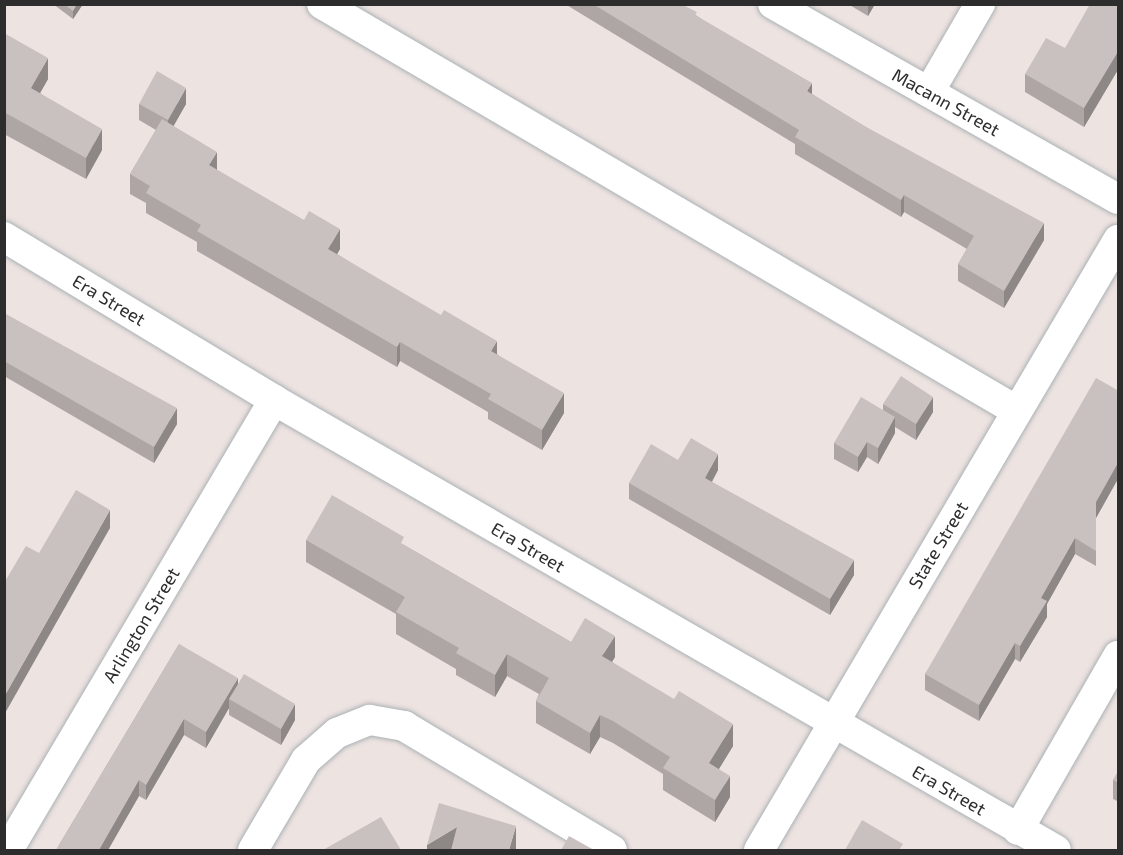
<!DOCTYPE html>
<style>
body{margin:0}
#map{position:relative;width:1123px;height:855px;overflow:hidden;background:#ede3e1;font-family:"Exo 2",sans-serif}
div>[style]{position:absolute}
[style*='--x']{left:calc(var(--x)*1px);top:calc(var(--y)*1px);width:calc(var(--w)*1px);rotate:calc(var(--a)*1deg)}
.roads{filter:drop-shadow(0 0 2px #abb1b4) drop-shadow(0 0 2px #abb1b4)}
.minor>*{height:30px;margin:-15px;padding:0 15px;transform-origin:15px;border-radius:15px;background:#fff}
.wall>*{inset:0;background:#ada6a4}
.shaded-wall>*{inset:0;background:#8d8786}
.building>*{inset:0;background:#c9c1bf}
span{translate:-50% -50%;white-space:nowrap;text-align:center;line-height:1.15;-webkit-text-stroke:4.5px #fff;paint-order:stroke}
.street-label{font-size:18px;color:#2d2d2d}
.frame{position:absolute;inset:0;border:6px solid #2d2d2d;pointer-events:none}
</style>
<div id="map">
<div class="roads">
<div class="minor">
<i style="--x:322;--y:4;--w:805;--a:30.35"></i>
<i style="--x:773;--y:4;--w:396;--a:29.5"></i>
<i style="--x:929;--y:92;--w:102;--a:-59.9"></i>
<i style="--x:4;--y:237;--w:315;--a:31.1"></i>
<i style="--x:274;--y:400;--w:902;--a:29.92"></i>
<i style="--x:1018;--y:830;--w:201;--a:-60.1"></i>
<i style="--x:8;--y:850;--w:523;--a:-59.41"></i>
<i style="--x:253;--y:850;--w:104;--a:-59.5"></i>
<i style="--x:306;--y:760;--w:41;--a:-41.1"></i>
<i style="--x:337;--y:733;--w:35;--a:-22"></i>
<i style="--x:370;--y:720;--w:35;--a:10"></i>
<i style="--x:404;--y:726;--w:242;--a:30.8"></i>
<i style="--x:759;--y:850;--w:708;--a:-59.52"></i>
</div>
</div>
<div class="wall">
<i style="clip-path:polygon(53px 4px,83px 4px,73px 19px)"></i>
<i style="clip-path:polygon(565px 4px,681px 4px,697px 16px,812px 94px,1044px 240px,1004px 308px,958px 281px,958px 264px,967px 249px,904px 212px,901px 217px,795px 154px,795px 144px)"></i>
<i style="clip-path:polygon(848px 4px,875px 4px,868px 16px)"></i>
<i style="clip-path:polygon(1119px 4px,1119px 68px,1084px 127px,1025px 92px,1025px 74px,1065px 48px)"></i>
<i style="clip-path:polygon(4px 33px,48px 79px,40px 93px,102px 150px,86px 179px,4px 134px)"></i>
<i style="clip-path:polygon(139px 104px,186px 104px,173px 126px,217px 170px,340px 249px,337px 254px,497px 354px,564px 413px,542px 450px,488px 419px,488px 412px,400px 361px,397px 367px,197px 251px,197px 242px,146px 213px,146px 203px,130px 194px,130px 174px,156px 130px,139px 120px)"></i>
<i style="clip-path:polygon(4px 313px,177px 424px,154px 463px,4px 376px)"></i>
<i style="clip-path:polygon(1119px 391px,1119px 477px,1096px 518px,1096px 566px,1075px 554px,1047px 604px,1047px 617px,1020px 662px,1015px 659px,979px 721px,925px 690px,925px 674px)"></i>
<i style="clip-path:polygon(883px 404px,933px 412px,916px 440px,895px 427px,895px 433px,878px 464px,867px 457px,858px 472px,834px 459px,834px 443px,883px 410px)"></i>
<i style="clip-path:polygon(678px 460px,718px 470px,712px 482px,854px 575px,830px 615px,629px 499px,629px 483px)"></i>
<i style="clip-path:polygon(306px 540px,404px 545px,571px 642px,615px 657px,612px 662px,733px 746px,719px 769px,730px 797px,715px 822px,663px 790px,663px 774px,613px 743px,600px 737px,590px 754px,536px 723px,536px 701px,539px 694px,507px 676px,495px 697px,456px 675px,456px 669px,396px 634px,396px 614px,306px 562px)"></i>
<i style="clip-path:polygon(179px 644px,238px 685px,295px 720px,281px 745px,229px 715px,229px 708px,206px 748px,184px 735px,146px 800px,139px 796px,108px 850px,56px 850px)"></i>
<i style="clip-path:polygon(1119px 770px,1119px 802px,1113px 799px,1113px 780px)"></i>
</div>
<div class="shaded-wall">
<i style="clip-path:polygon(77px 4px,83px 4px,73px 19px,73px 11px)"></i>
<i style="clip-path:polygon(868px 4px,875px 4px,868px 16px)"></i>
<i style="clip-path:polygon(1119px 50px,1119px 68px,1084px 127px,1084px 108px)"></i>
<i style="clip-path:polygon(48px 58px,48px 79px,31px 109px,31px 88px)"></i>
<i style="clip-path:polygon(812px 83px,812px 100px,807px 91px)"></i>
<i style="clip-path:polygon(186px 88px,186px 104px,168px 136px,168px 120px)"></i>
<i style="clip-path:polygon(102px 129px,102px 150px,86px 179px,86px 158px)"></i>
<i style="clip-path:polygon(217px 152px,217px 172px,209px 165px)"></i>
<i style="clip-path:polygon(904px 195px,904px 212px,901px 217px,901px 200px)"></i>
<i style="clip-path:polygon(1044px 223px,1044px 240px,1004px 308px,1004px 291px)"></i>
<i style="clip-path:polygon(340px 229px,340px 249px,328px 269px,328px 249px)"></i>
<i style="clip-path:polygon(497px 341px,497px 361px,491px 351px)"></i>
<i style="clip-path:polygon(400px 342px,400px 361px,397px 367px,397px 347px)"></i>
<i style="clip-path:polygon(564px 393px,564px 413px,542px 450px,542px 430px)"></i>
<i style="clip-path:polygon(933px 397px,933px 412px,916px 440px,916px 424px)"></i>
<i style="clip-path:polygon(177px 408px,177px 424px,154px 463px,154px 447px)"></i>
<i style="clip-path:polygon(895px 417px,895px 433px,878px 464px,878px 448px)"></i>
<i style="clip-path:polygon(867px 442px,867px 457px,858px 472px,858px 457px)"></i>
<i style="clip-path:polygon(718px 454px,718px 470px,705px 494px,705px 478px)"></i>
<i style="clip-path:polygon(1119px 461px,1119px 477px,1096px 518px,1096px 502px)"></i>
<i style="clip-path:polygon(110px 510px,110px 528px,4px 715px,4px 697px)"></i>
<i style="clip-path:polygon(1075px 538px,1075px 554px,1047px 604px,1047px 617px,1020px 662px,1020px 646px,1041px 598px)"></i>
<i style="clip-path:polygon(854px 560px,854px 575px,830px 615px,830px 599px)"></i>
<i style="clip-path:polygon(615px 636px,615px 657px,602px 678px,602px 656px)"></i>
<i style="clip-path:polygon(1015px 643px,1015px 659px,979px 721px,979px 705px)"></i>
<i style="clip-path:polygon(507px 654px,507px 676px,495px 697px,495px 675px)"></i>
<i style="clip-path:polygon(238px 678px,238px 694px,229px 699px,229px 708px,206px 748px,206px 732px)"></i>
<i style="clip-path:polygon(295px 704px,295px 720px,281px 745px,281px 729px)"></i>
<i style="clip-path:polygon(600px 715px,600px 737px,590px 754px,590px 733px)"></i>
<i style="clip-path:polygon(184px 719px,184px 735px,146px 800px,146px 785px)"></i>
<i style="clip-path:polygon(733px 724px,733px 746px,709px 785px,709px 763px)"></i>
<i style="clip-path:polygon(730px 776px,730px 797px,715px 822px,715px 800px)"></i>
<i style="clip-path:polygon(139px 780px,139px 796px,108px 850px,99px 850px)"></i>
<i style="clip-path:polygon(516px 826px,516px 850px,509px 850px)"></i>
<i style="clip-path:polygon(457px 827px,457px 850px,427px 850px,427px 845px)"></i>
</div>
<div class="building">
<i style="clip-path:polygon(64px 4px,77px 4px,73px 11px)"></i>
<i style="clip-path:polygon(593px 4px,681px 4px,697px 12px,695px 15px,812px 83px,807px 91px,868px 128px,1044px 223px,1004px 291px,958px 264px,974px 236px,904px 195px,901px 200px,795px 137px,799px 130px)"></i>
<i style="clip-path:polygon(1090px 4px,1119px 4px,1119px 50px,1084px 108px,1025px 74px,1046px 38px,1065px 48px)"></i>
<i style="clip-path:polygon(4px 33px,48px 58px,31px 88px,102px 129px,86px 158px,4px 112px)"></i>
<i style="clip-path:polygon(157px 71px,186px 88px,168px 120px,139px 104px)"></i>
<i style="clip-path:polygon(162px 119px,217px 152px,209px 165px,304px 220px,309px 211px,340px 229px,328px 249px,441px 315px,444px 310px,497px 341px,491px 351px,564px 393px,542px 430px,488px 399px,491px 394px,400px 342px,397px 347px,197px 231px,201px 225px,146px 193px,150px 186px,130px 174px)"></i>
<i style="clip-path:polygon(4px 313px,177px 408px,154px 447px,4px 361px)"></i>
<i style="clip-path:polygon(901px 376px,933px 397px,916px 424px,883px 404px)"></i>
<i style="clip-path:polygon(1096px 378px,1119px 391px,1119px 461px,1096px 502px,1096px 551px,1075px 538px,1041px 598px,1047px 601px,1020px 646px,1015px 643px,979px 705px,925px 674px)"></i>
<i style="clip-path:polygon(861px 397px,895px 417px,878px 448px,867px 442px,858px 457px,834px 443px)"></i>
<i style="clip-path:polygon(691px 438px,718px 454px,705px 478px,854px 560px,830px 599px,629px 483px,651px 444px,678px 460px)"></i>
<i style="clip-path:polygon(76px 490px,110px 510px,4px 697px,4px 583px,26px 546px,39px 553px)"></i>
<i style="clip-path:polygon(332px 495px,404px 537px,401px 543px,571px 642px,585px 618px,615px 636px,602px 656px,674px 699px,679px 691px,733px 724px,709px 763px,730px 776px,715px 800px,663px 768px,670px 757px,613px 721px,600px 715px,590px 733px,536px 701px,549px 678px,507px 654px,495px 675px,456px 653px,459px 648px,396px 612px,405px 597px,306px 540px)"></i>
<i style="clip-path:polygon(179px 644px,238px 678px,206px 732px,184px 719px,146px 785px,139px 780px,99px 850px,56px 850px)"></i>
<i style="clip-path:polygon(244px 674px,295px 704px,281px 729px,229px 699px)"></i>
<i style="clip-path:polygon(1119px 770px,1119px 783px,1113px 780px)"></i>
<i style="clip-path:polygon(439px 803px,516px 826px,509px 850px,451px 850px,457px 827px,427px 845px)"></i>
<i style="clip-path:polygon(381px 817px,401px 850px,323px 850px)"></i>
<i style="clip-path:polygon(862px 820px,903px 844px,899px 850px,845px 850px)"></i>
<i style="clip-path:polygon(569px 836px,594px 850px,561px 850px)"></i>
</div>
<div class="street-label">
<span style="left:946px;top:102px;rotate:29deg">Macann Street</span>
<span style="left:109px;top:300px;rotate:31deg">Era Street</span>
<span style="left:938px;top:545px;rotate:-59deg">State Street</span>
<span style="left:528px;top:547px;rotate:30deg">Era Street</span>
<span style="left:141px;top:625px;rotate:-59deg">Arlington Street</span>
<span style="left:949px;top:790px;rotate:30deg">Era Street</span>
</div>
<div class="frame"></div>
</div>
